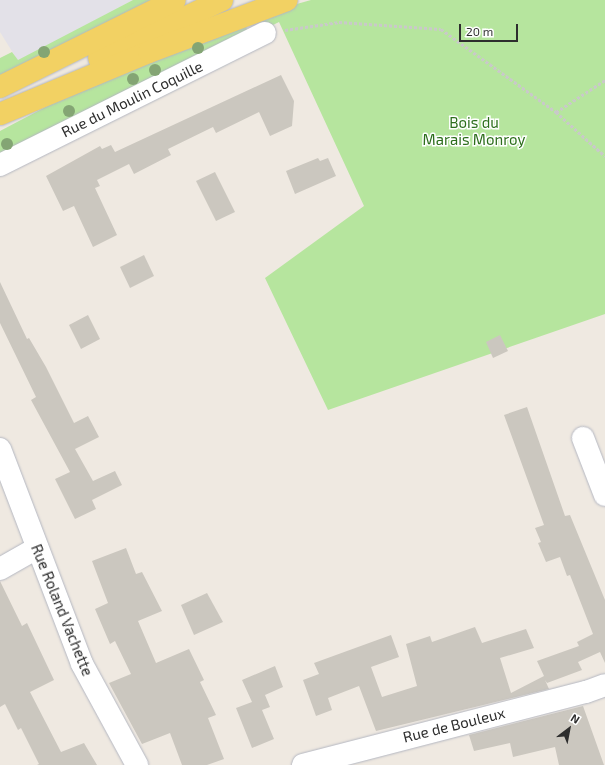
<!DOCTYPE html>
<style>
body{margin:0}
#map{position:relative;width:605px;height:765px;overflow:hidden;background:#efe9e1;font-family:"Exo 2",sans-serif}
div>[style]{position:absolute}
[style*='--x']{left:calc(var(--x)*1px);top:calc(var(--y)*1px);width:calc(var(--w)*1px);rotate:calc(var(--a)*1deg)}
.industrial>*{inset:0;background:#e3e1e8}
.green>*{inset:0;background:#b6e59e}
.building>*{inset:0;background:#cbc7bf}
.path>*{height:2.5px;margin-top:-1.25px;transform-origin:0;background:repeating-linear-gradient(90deg,#c9c9c9 0 3px,transparent 0 5px)}
.roads{filter:drop-shadow(0 0 1px #b4b7c1) drop-shadow(0 0 1px #b4b7c1)}
.street>*{height:22px;margin:-11px;padding:0 11px;transform-origin:11px;border-radius:11px;background:#fff}
.primary>*{height:22px;margin:-11px;padding:0 11px;transform-origin:11px;border-radius:11px;background:#f2d163}
.trees>*{width:12px;height:12px;margin:-6px;border-radius:50%;background:#84a574}
span{translate:-50% -50%;white-space:nowrap;text-align:center;line-height:1.15;-webkit-text-stroke:3px #fff;paint-order:stroke}
.street-label{font-size:15px;color:#2e2e2e}
.park-label{font-size:15px;color:#2c6e1b}
.north{position:absolute;left:549px;top:709px;width:40px;height:40px;-webkit-text-stroke:3px #fff;paint-order:stroke;rotate:32deg;font-size:11px;font-weight:700;line-height:16px;text-align:center;color:#2e2e2e}
.north::after{content:'';display:block;margin:auto;width:14px;height:18px;background:#2e2e2e;clip-path:polygon(50% 0,100% 100%,50% 72%,0 100%)}
.scale{position:absolute;left:459px;top:24px;width:59px;height:18px;box-sizing:border-box;border:2px solid #2e2e2e;border-top:0;padding-left:5px;font-size:12px;line-height:14px;white-space:nowrap;color:#2e2e2e;-webkit-text-stroke:3px #fff;paint-order:stroke}
</style>
<div id="map">
<div class="industrial">
<i style="clip-path:polygon(0 0,133px 0,18px 61px,0 32px)"></i>
</div>
<div class="green">
<i style="clip-path:polygon(133px 0,157px 0,0 78px,0 58px,12px 52px,18px 60px)"></i>
<i style="clip-path:polygon(311px 0,605px 0,605px 314px,328px 410px,265px 278px,364px 206px,279px 22px,269px 27px,257px 22px,246px 26px,248px 33px,0 158px,0 131px,93px 82px,272px 11px)"></i>
</div>
<div class="building">
<i style="clip-path:polygon(281px 75px,294px 101px,292px 126px,270px 136px,259px 112px,216px 133px,213px 127px,168px 149px,171px 155px,134px 174px,129px 164px,97px 180px,100px 186px,95px 188px,117px 235px,93px 247px,74px 206px,63px 211px,46px 176px,100px 146px,102px 149px,111px 145px,115px 152px)"></i>
<i style="clip-path:polygon(318px 158px,320px 161px,328px 158px,336px 176px,295px 194px,286px 171px)"></i>
<i style="clip-path:polygon(215px 172px,235px 212px,216px 221px,196px 181px)"></i>
<i style="clip-path:polygon(144px 255px,154px 276px,130px 288px,120px 267px)"></i>
<i style="clip-path:polygon(0 282px,27px 339px,29px 338px,46px 367px,74px 423px,88px 416px,99px 437px,75px 449px,93px 481px,115px 471px,122px 485px,92px 500px,96px 509px,75px 519px,55px 479px,70px 472px,31px 400px,36px 397px,0 323px)"></i>
<i style="clip-path:polygon(88px 315px,100px 339px,81px 349px,69px 325px)"></i>
<i style="clip-path:polygon(500px 335px,508px 351px,493px 358px,486px 342px)"></i>
<i style="clip-path:polygon(527px 407px,565px 516px,570px 515px,605px 600px,605px 663px,600px 652px,578px 662px,582px 670px,547px 683px,545px 680px,549px 689px,376px 731px,359px 686px,328px 698px,332px 710px,316px 716px,303px 680px,319px 674px,314px 663px,391px 635px,399px 657px,371px 667px,382px 697px,417px 686px,406px 644px,430px 636px,432px 642px,475px 627px,482px 643px,526px 629px,534px 648px,500px 658px,511px 693px,544px 676px,537px 661px,579px 646px,577px 642px,593px 634px,570px 575px,567px 576px,560px 557px,546px 562px,538px 543px,541px 542px,535px 528px,544px 525px,504px 415px)"></i>
<i style="clip-path:polygon(126px 548px,136px 574px,142px 572px,162px 611px,138px 621px,156px 663px,189px 649px,204px 680px,200px 682px,216px 715px,208px 718px,224px 759px,207px 765px,182px 765px,170px 733px,142px 744px,109px 683px,131px 674px,115px 641px,110px 644px,95px 609px,108px 603px,92px 561px)"></i>
<i style="clip-path:polygon(0 581px,22px 626px,27px 623px,54px 680px,30px 692px,61px 752px,84px 743px,97px 765px,37px 765px,39px 764px,21px 728px,18px 730px,5px 704px,0 707px)"></i>
<i style="clip-path:polygon(207px 593px,223px 622px,194px 635px,181px 605px)"></i>
<i style="clip-path:polygon(275px 666px,283px 687px,265px 695px,270px 707px,262px 710px,274px 739px,252px 748px,236px 708px,252px 702px,242px 680px)"></i>
<i style="clip-path:polygon(583px 706px,604px 765px,559px 765px,555px 747px,513px 757px,510px 743px,474px 751px,469px 735px)"></i>
</div>
<div class="path">
<i style="--x:285;--y:30;--w:55;--a:-8.4"></i>
<i style="--x:339;--y:22;--w:102;--a:3.9"></i>
<i style="--x:441;--y:29;--w:142;--a:35.8"></i>
<i style="--x:556;--y:112;--w:66;--a:41.9"></i>
<i style="--x:556;--y:112;--w:59;--a:-33.1"></i>
</div>
<div class="roads">
<div class="street">
<i style="--x:0;--y:165;--w:296;--a:-26.5"></i>
<i style="--x:583;--y:438;--w:61;--a:68.9"></i>
<i style="--x:0;--y:449;--w:230;--a:69.1"></i>
<i style="--x:82;--y:664;--w:115;--a:61.4"></i>
<i style="--x:0;--y:569;--w:43;--a:-29.6"></i>
<i style="--x:303;--y:765;--w:292;--a:-14.5"></i>
<i style="--x:586;--y:692;--w:20;--a:-20"></i>
</div>
<div class="primary">
<i style="--x:99;--y:58;--w:136;--a:-25.2"></i>
<i style="--x:0;--y:87;--w:195;--a:-26.4"></i>
<i style="--x:0;--y:114;--w:161;--a:-22.6"></i>
<i style="--x:149;--y:52;--w:147;--a:-20.6"></i>
</div>
</div>
<div class="trees">
<i style="left:198px;top:48px"></i>
<i style="left:44px;top:52px"></i>
<i style="left:155px;top:70px"></i>
<i style="left:133px;top:79px"></i>
<i style="left:69px;top:111px"></i>
<i style="left:7px;top:144px"></i>
</div>
<div class="street-label">
<span style="left:132px;top:99px;rotate:-26deg">Rue du Moulin Coquille</span>
<span style="left:62px;top:610px;rotate:68deg">Rue Roland Vachette</span>
<span style="left:454px;top:725px;rotate:-14deg">Rue de Bouleux</span>
</div>
<div class="park-label">
<span style="left:474px;top:131px">Bois du<br>Marais Monroy</span>
</div>
<div class="north">N</div>
<div class="scale">20 m</div>
</div>
